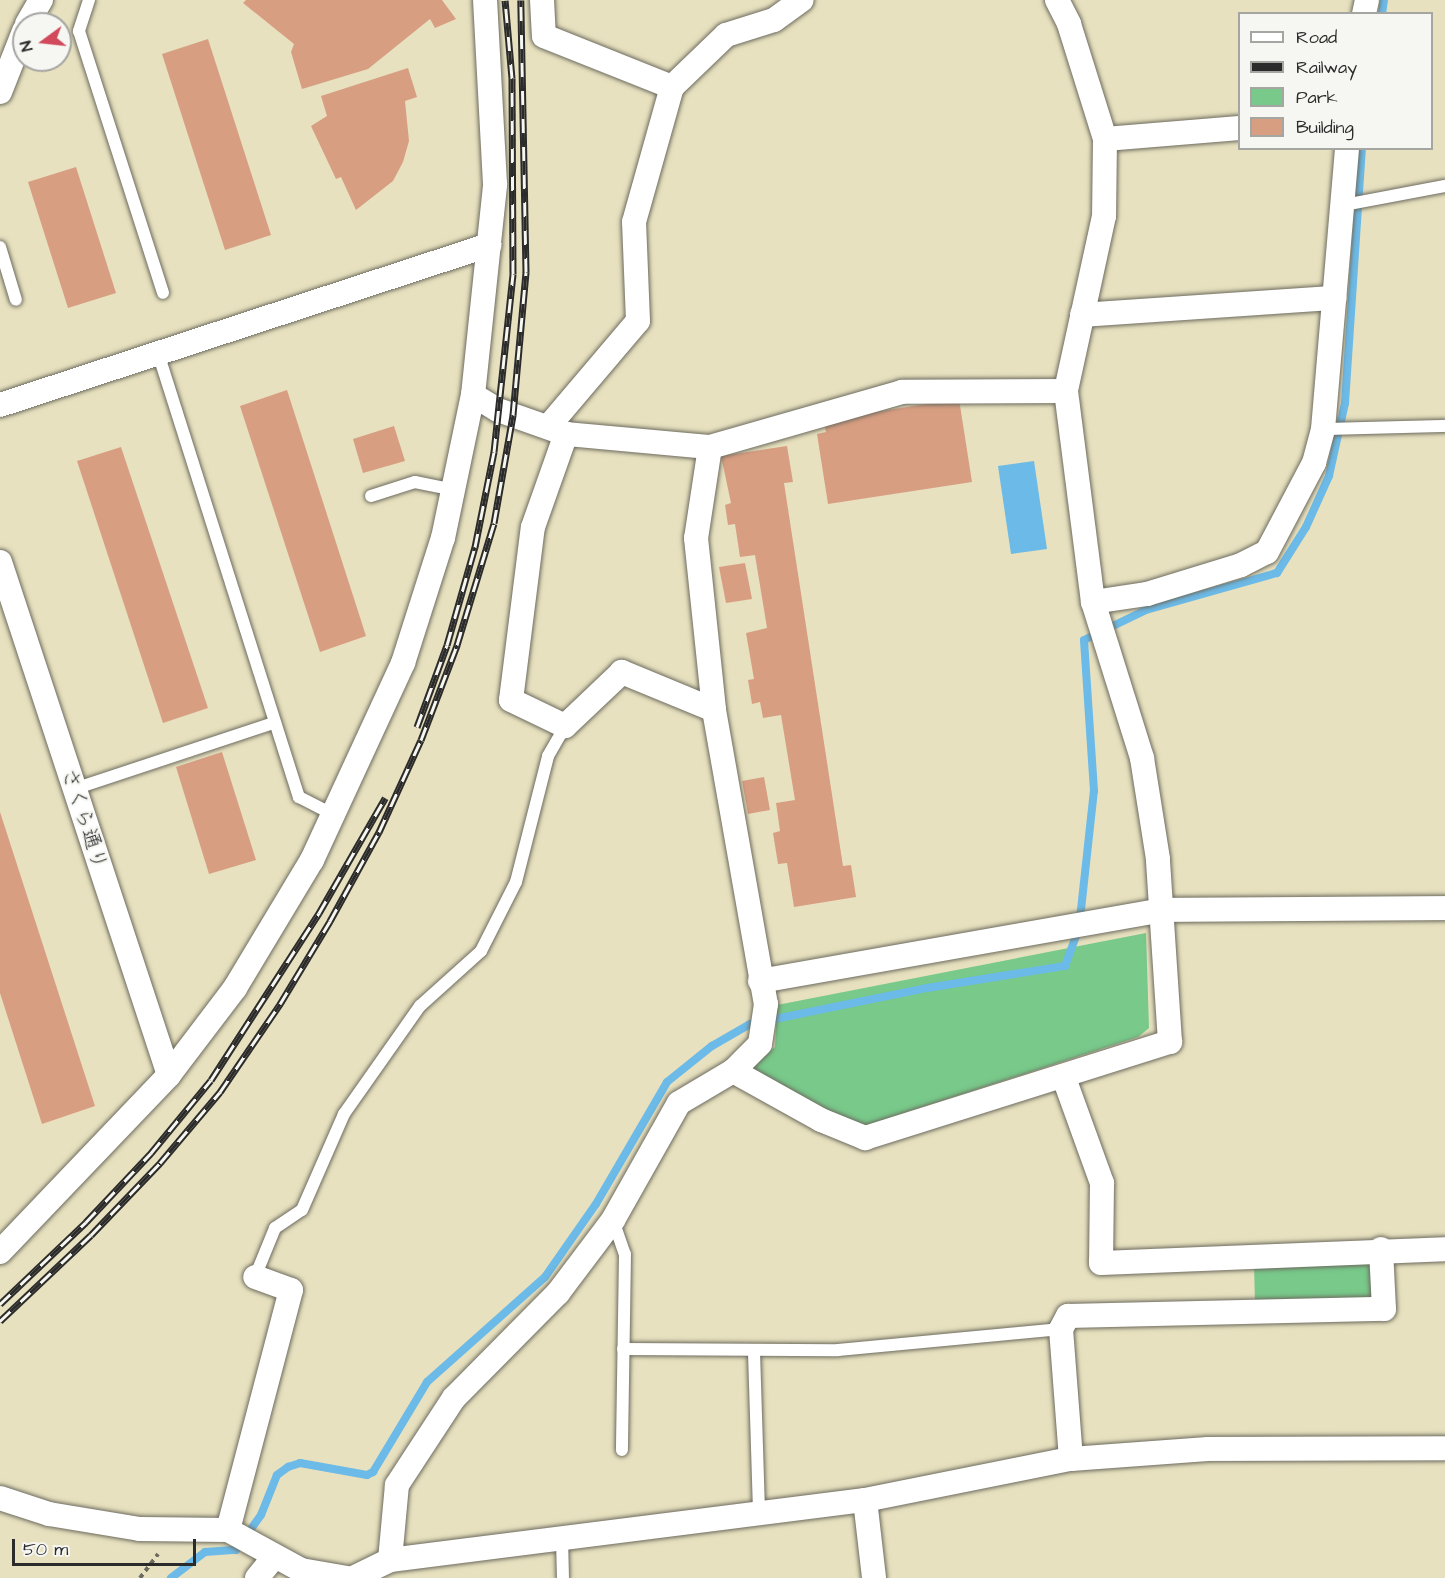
<!DOCTYPE html>
<meta charset="utf-8">
<style>
body{margin:0}
#map{position:relative;width:1445px;height:1578px;overflow:hidden;background:#e7e1bf;font-family:"Architects Daughter","Klee One",sans-serif}
div>[style]{position:absolute}
[style*='--x']{left:calc(var(--x)*1px);top:calc(var(--y)*1px);width:calc(var(--w)*1px);rotate:calc(var(--a)*1deg)}
.green>*{inset:0;background:#78c98a}
.water>*{inset:0;background:#6cbae7}
.stream>*{height:8px;margin:-4px;padding:0 4px;transform-origin:4px;border-radius:4px;background:#6cbae7}
.building>*{inset:0;background:#d89e82}
.path>*{height:4px;margin-top:-2px;transform-origin:0;background:repeating-linear-gradient(90deg,#6d6b5f 0 4.5px,transparent 0 9px)}
.roads{filter:drop-shadow(0 0 2px #6d6b5f) drop-shadow(0 0 2px #6d6b5f)}
.service>*{height:12px;margin:-6px;padding:0 6px;transform-origin:6px;border-radius:6px;background:#fff}
.minor>*{height:24px;margin:-12px;padding:0 12px;transform-origin:12px;border-radius:12px;background:#fff}
.rail>*{height:7px;margin-top:-3.5px;transform-origin:0;background:repeating-linear-gradient(90deg,#f6f6f2 0 14px,#2b2b2b 0 28px);box-sizing:border-box;border-block:2px solid #2b2b2b}
span{translate:-50% -50%;white-space:nowrap;text-align:center;line-height:1.15;-webkit-text-stroke:4.5px #f6f6f2;paint-order:stroke}
.street-label{font-size:21px;color:#2b2b2b}
.legend{position:absolute;left:1238px;top:12px;width:195px;height:138px;box-sizing:border-box;background:#f6f6f2;border:2px solid #a5a5a2;margin:0;padding:8px 10px;list-style:none;font-size:18px;color:#2b2b2b}
.legend li{display:flex;align-items:center;gap:12px;height:30px}
.legend b{width:30px;border:2px solid #a5a5a2}
.north{position:absolute;left:12px;top:12px;width:60px;height:60px;box-sizing:border-box;background:#f6f6f2;border:2px solid #a5a5a2;border-radius:50%;rotate:255deg;font-size:16px;font-weight:700;line-height:24px;text-align:center;color:#2b2b2b}
.north::after{content:'';display:block;margin:auto;width:21px;height:27px;background:#d1495b;clip-path:polygon(50% 0,100% 100%,50% 72%,0 100%)}
.scale{position:absolute;left:12px;top:1539px;width:184px;height:27px;box-sizing:border-box;border:3px solid #2b2b2b;border-top:0;padding-left:8px;font-size:18px;line-height:21px;white-space:nowrap;color:#2b2b2b;-webkit-text-stroke:4px #f6f6f2;paint-order:stroke}
</style>
<div id="map">
<div class="green">
<i style="clip-path:polygon(1146px 933px,1149px 1028px,1138px 1037px,861px 1127px,746px 1069px,775px 1047px,777px 1005px)"></i>
<i style="clip-path:polygon(1376px 1261px,1378px 1299px,1255px 1304px,1254px 1264px)"></i>
</div>
<div class="water">
<i style="clip-path:polygon(1034px 461px,1047px 549px,1011px 554px,998px 466px)"></i>
</div>
<div class="stream">
<i style="--x:1382;--y:14;--w:14;--a:-82"></i>
<i style="--x:171;--y:1578;--w:43;--a:-37.4"></i>
<i style="--x:205;--y:1552;--w:31;--a:-4"></i>
<i style="--x:236;--y:1550;--w:43;--a:-54.5"></i>
<i style="--x:261;--y:1515;--w:43;--a:-68.2"></i>
<i style="--x:277;--y:1475;--w:14;--a:-36"></i>
<i style="--x:288;--y:1467;--w:13;--a:-18"></i>
<i style="--x:300;--y:1463;--w:68;--a:10.2"></i>
<i style="--x:367;--y:1475;--w:7;--a:-27"></i>
<i style="--x:373;--y:1472;--w:105;--a:-59"></i>
<i style="--x:427;--y:1382;--w:158;--a:-41.7"></i>
<i style="--x:545;--y:1277;--w:89;--a:-55.1"></i>
<i style="--x:596;--y:1204;--w:141;--a:-59.8"></i>
<i style="--x:667;--y:1082;--w:58;--a:-38.7"></i>
<i style="--x:712;--y:1046;--w:44;--a:-30.1"></i>
<i style="--x:750;--y:1024;--w:181;--a:-11.5"></i>
<i style="--x:927;--y:988;--w:140;--a:-9.1"></i>
<i style="--x:1065;--y:966;--w:40;--a:-69.8"></i>
<i style="--x:1079;--y:928;--w:138;--a:-83.8"></i>
<i style="--x:1094;--y:791;--w:151;--a:-93.8"></i>
<i style="--x:1084;--y:640;--w:69;--a:-25.8"></i>
<i style="--x:1146;--y:610;--w:136;--a:-15.8"></i>
<i style="--x:1277;--y:573;--w:54;--a:-57.8"></i>
<i style="--x:1306;--y:527;--w:56;--a:-65.7"></i>
<i style="--x:1329;--y:476;--w:75;--a:-77.6"></i>
<i style="--x:1345;--y:403;--w:256;--a:-86.2"></i>
</div>
<div class="building">
<i style="clip-path:polygon(246px 0,442px 0,456px 19px,435px 28px,430px 19px,368px 69px,302px 89px,291px 52px,294px 44px,243px 3px)"></i>
<i style="clip-path:polygon(208px 39px,271px 235px,225px 250px,162px 54px)"></i>
<i style="clip-path:polygon(408px 68px,417px 97px,405px 101px,409px 141px,403px 162px,393px 181px,356px 210px,341px 177px,336px 179px,311px 126px,327px 116px,321px 96px)"></i>
<i style="clip-path:polygon(76px 167px,116px 293px,68px 308px,28px 182px)"></i>
<i style="clip-path:polygon(287px 390px,366px 636px,320px 652px,240px 406px)"></i>
<i style="clip-path:polygon(959px 399px,972px 482px,828px 504px,817px 434px,826px 432px,823px 420px)"></i>
<i style="clip-path:polygon(394px 426px,405px 461px,363px 473px,353px 439px)"></i>
<i style="clip-path:polygon(787px 446px,793px 482px,784px 483px,843px 866px,851px 865px,856px 897px,794px 907px,787px 863px,778px 864px,773px 833px,780px 831px,776px 803px,795px 800px,781px 715px,763px 718px,760px 702px,752px 704px,748px 680px,754px 679px,746px 633px,767px 628px,755px 555px,740px 557px,735px 524px,728px 525px,725px 505px,731px 503px,721px 456px)"></i>
<i style="clip-path:polygon(121px 447px,208px 708px,163px 723px,77px 461px)"></i>
<i style="clip-path:polygon(745px 563px,752px 599px,726px 603px,719px 567px)"></i>
<i style="clip-path:polygon(222px 752px,256px 860px,209px 874px,176px 767px)"></i>
<i style="clip-path:polygon(764px 777px,770px 810px,748px 814px,742px 781px)"></i>
<i style="clip-path:polygon(0 812px,95px 1106px,42px 1124px,0 993px)"></i>
</div>
<div class="path">
<i style="--x:140;--y:1578;--w:30;--a:-53"></i>
</div>
<div class="roads">
<div class="service">
<i style="--x:89;--y:0;--w:33;--a:108"></i>
<i style="--x:79;--y:31;--w:275;--a:72.2"></i>
<i style="--x:1344;--y:205;--w:103;--a:-10.7"></i>
<i style="--x:0;--y:247;--w:55;--a:73.2"></i>
<i style="--x:158;--y:353;--w:466;--a:72.4"></i>
<i style="--x:299;--y:797;--w:42;--a:27.2"></i>
<i style="--x:1323;--y:429;--w:122;--a:-1.4"></i>
<i style="--x:371;--y:496;--w:46;--a:-17.7"></i>
<i style="--x:415;--y:482;--w:41;--a:11.3"></i>
<i style="--x:74;--y:789;--w:210;--a:-18.3"></i>
<i style="--x:613;--y:1220;--w:36;--a:71"></i>
<i style="--x:625;--y:1254;--w:196;--a:90.9"></i>
<i style="--x:255;--y:1277;--w:53;--a:-67.8"></i>
<i style="--x:275;--y:1228;--w:32;--a:-34"></i>
<i style="--x:302;--y:1210;--w:105;--a:-66.4"></i>
<i style="--x:344;--y:1114;--w:132;--a:-54.9"></i>
<i style="--x:420;--y:1006;--w:82;--a:-42"></i>
<i style="--x:481;--y:951;--w:77;--a:-63.1"></i>
<i style="--x:516;--y:882;--w:130;--a:-75.7"></i>
<i style="--x:548;--y:756;--w:34;--a:-60"></i>
<i style="--x:623;--y:1349;--w:215;--a:0.3"></i>
<i style="--x:838;--y:1350;--w:224;--a:-5.4"></i>
<i style="--x:754;--y:1352;--w:163;--a:88.2"></i>
<i style="--x:562;--y:1538;--w:40;--a:88.6"></i>
</div>
<div class="minor">
<i style="--x:542;--y:0;--w:36;--a:87"></i>
<i style="--x:544;--y:36;--w:138;--a:21.7"></i>
<i style="--x:1057;--y:0;--w:27;--a:63"></i>
<i style="--x:1069;--y:24;--w:121;--a:72.6"></i>
<i style="--x:1105;--y:139;--w:77;--a:90.7"></i>
<i style="--x:1104;--y:216;--w:179;--a:102.3"></i>
<i style="--x:1364;--y:14;--w:14;--a:-78"></i>
<i style="--x:27;--y:24;--w:28;--a:-60"></i>
<i style="--x:0;--y:92;--w:66;--a:-68.5"></i>
<i style="--x:1105;--y:139;--w:135;--a:-4.7"></i>
<i style="--x:1082;--y:315;--w:253;--a:-3.9"></i>
<i style="--x:473;--y:395;--w:212;--a:-84"></i>
<i style="--x:495;--y:184;--w:184;--a:-93.1"></i>
<i style="--x:0;--y:405;--w:515;--a:-18.12"></i>
<i style="--x:548;--y:427;--w:139;--a:-49.7"></i>
<i style="--x:638;--y:321;--w:99;--a:-92.3"></i>
<i style="--x:634;--y:222;--w:140;--a:-74.3"></i>
<i style="--x:672;--y:87;--w:75;--a:-43.9"></i>
<i style="--x:726;--y:35;--w:50;--a:-17.4"></i>
<i style="--x:774;--y:20;--w:34;--a:-36"></i>
<i style="--x:0;--y:562;--w:540;--a:71.77"></i>
<i style="--x:1093;--y:602;--w:55;--a:-8.4"></i>
<i style="--x:1147;--y:594;--w:98;--a:-17.1"></i>
<i style="--x:1241;--y:565;--w:29;--a:-27"></i>
<i style="--x:1267;--y:552;--w:101;--a:-62.2"></i>
<i style="--x:1314;--y:463;--w:35;--a:-75"></i>
<i style="--x:1323;--y:429;--w:282;--a:-85.1"></i>
<i style="--x:714;--y:710;--w:100;--a:-157.6"></i>
<i style="--x:622;--y:672;--w:79;--a:136.5"></i>
<i style="--x:565;--y:726;--w:60;--a:-154.3"></i>
<i style="--x:511;--y:700;--w:174;--a:-82.8"></i>
<i style="--x:533;--y:527;--w:99;--a:-70.5"></i>
<i style="--x:566;--y:434;--w:145;--a:5.2"></i>
<i style="--x:710;--y:447;--w:92;--a:98.7"></i>
<i style="--x:696;--y:538;--w:173;--a:84"></i>
<i style="--x:714;--y:710;--w:299;--a:80"></i>
<i style="--x:766;--y:1004;--w:40;--a:98.5"></i>
<i style="--x:760;--y:1044;--w:38;--a:135"></i>
<i style="--x:760;--y:981;--w:408;--a:-10"></i>
<i style="--x:1162;--y:910;--w:283;--a:-0.4"></i>
<i style="--x:1064;--y:1078;--w:112;--a:70.1"></i>
<i style="--x:1102;--y:1183;--w:80;--a:90.7"></i>
<i style="--x:1101;--y:1263;--w:344;--a:-2.3"></i>
<i style="--x:0;--y:1252;--w:245;--a:-46.3"></i>
<i style="--x:169;--y:1075;--w:109;--a:-52.8"></i>
<i style="--x:235;--y:988;--w:149;--a:-59"></i>
<i style="--x:312;--y:860;--w:217;--a:-65.2"></i>
<i style="--x:403;--y:663;--w:131;--a:-72.3"></i>
<i style="--x:443;--y:538;--w:146;--a:-78.2"></i>
<i style="--x:473;--y:395;--w:29;--a:31"></i>
<i style="--x:498;--y:410;--w:72;--a:19.4"></i>
<i style="--x:1071;--y:1459;--w:130;--a:-94.4"></i>
<i style="--x:1061;--y:1329;--w:15;--a:-62"></i>
<i style="--x:1068;--y:1316;--w:316;--a:-1.3"></i>
<i style="--x:1384;--y:1309;--w:60;--a:-92.9"></i>
<i style="--x:0;--y:1498;--w:52;--a:18.1"></i>
<i style="--x:49;--y:1514;--w:92;--a:9.4"></i>
<i style="--x:140;--y:1529;--w:88;--a:0.7"></i>
<i style="--x:228;--y:1530;--w:248;--a:-75.3"></i>
<i style="--x:291;--y:1290;--w:38;--a:-160"></i>
<i style="--x:865;--y:1500;--w:79;--a:83.4"></i>
<i style="--x:228;--y:1530;--w:83;--a:28.7"></i>
<i style="--x:301;--y:1570;--w:47;--a:9.9"></i>
<i style="--x:390;--y:1560;--w:479;--a:-7.2"></i>
<i style="--x:865;--y:1500;--w:210;--a:-11.3"></i>
<i style="--x:1071;--y:1459;--w:137;--a:-4.2"></i>
<i style="--x:1208;--y:1449;--w:237;--a:-0.2"></i>
<i style="--x:257;--y:1578;--w:28;--a:-51"></i>
<i style="--x:353;--y:1578;--w:41;--a:-25.9"></i>
<i style="--x:390;--y:1560;--w:75;--a:-84.7"></i>
<i style="--x:397;--y:1485;--w:104;--a:-56.8"></i>
<i style="--x:454;--y:1398;--w:148;--a:-45.3"></i>
<i style="--x:558;--y:1293;--w:91;--a:-53"></i>
<i style="--x:613;--y:1220;--w:134;--a:-60.6"></i>
<i style="--x:679;--y:1103;--w:63;--a:-30.7"></i>
<i style="--x:733;--y:1071;--w:101;--a:29.1"></i>
<i style="--x:821;--y:1120;--w:48;--a:22.2"></i>
<i style="--x:865;--y:1138;--w:320;--a:-17.5"></i>
<i style="--x:1170;--y:1042;--w:183;--a:-93.8"></i>
<i style="--x:1158;--y:859;--w:102;--a:-99"></i>
<i style="--x:1142;--y:758;--w:164;--a:-107.4"></i>
<i style="--x:1093;--y:602;--w:213;--a:-97.3"></i>
<i style="--x:1066;--y:391;--w:164;--a:179.7"></i>
<i style="--x:902;--y:392;--w:200;--a:164"></i>
</div>
</div>
<div class="rail">
<i style="--x:417;--y:727;--w:87;--a:-69.9"></i>
<i style="--x:447;--y:645;--w:102;--a:-74.1"></i>
<i style="--x:475;--y:547;--w:97;--a:-78.7"></i>
<i style="--x:494;--y:452;--w:179;--a:-83.9"></i>
<i style="--x:513;--y:274;--w:196;--a:-90.3"></i>
<i style="--x:512;--y:78;--w:78;--a:-95.1"></i>
<i style="--x:0;--y:1304;--w:119;--a:-43.6"></i>
<i style="--x:86;--y:1222;--w:95;--a:-46.7"></i>
<i style="--x:151;--y:1153;--w:94;--a:-50.6"></i>
<i style="--x:211;--y:1080;--w:199;--a:-57.1"></i>
<i style="--x:319;--y:913;--w:133;--a:-60.1"></i>
<i style="--x:0;--y:1321;--w:125;--a:-43.4"></i>
<i style="--x:91;--y:1235;--w:100;--a:-46.2"></i>
<i style="--x:160;--y:1163;--w:93;--a:-49.8"></i>
<i style="--x:220;--y:1092;--w:107;--a:-55.7"></i>
<i style="--x:280;--y:1004;--w:97;--a:-58.9"></i>
<i style="--x:330;--y:921;--w:102;--a:-61.2"></i>
<i style="--x:379;--y:832;--w:101;--a:-65.5"></i>
<i style="--x:421;--y:740;--w:102;--a:-69.2"></i>
<i style="--x:457;--y:645;--w:127;--a:-73.1"></i>
<i style="--x:494;--y:523;--w:110;--a:-80"></i>
<i style="--x:513;--y:415;--w:144;--a:-84.8"></i>
<i style="--x:526;--y:272;--w:272;--a:-91.1"></i>
</div>
<div class="street-label">
<span style="left:84px;top:819px;rotate:72deg">さくら通り</span>
</div>
<ul class="legend">
<li><b style="height:8px;background:#fff"></b>Road</li>
<li><b style="height:8px;background:#2b2b2b"></b>Railway</li>
<li><b style="height:16px;background:#78c98a"></b>Park</li>
<li><b style="height:16px;background:#d89e82"></b>Building</li>
</ul>
<div class="north">N</div>
<div class="scale">50 m</div>
</div>
